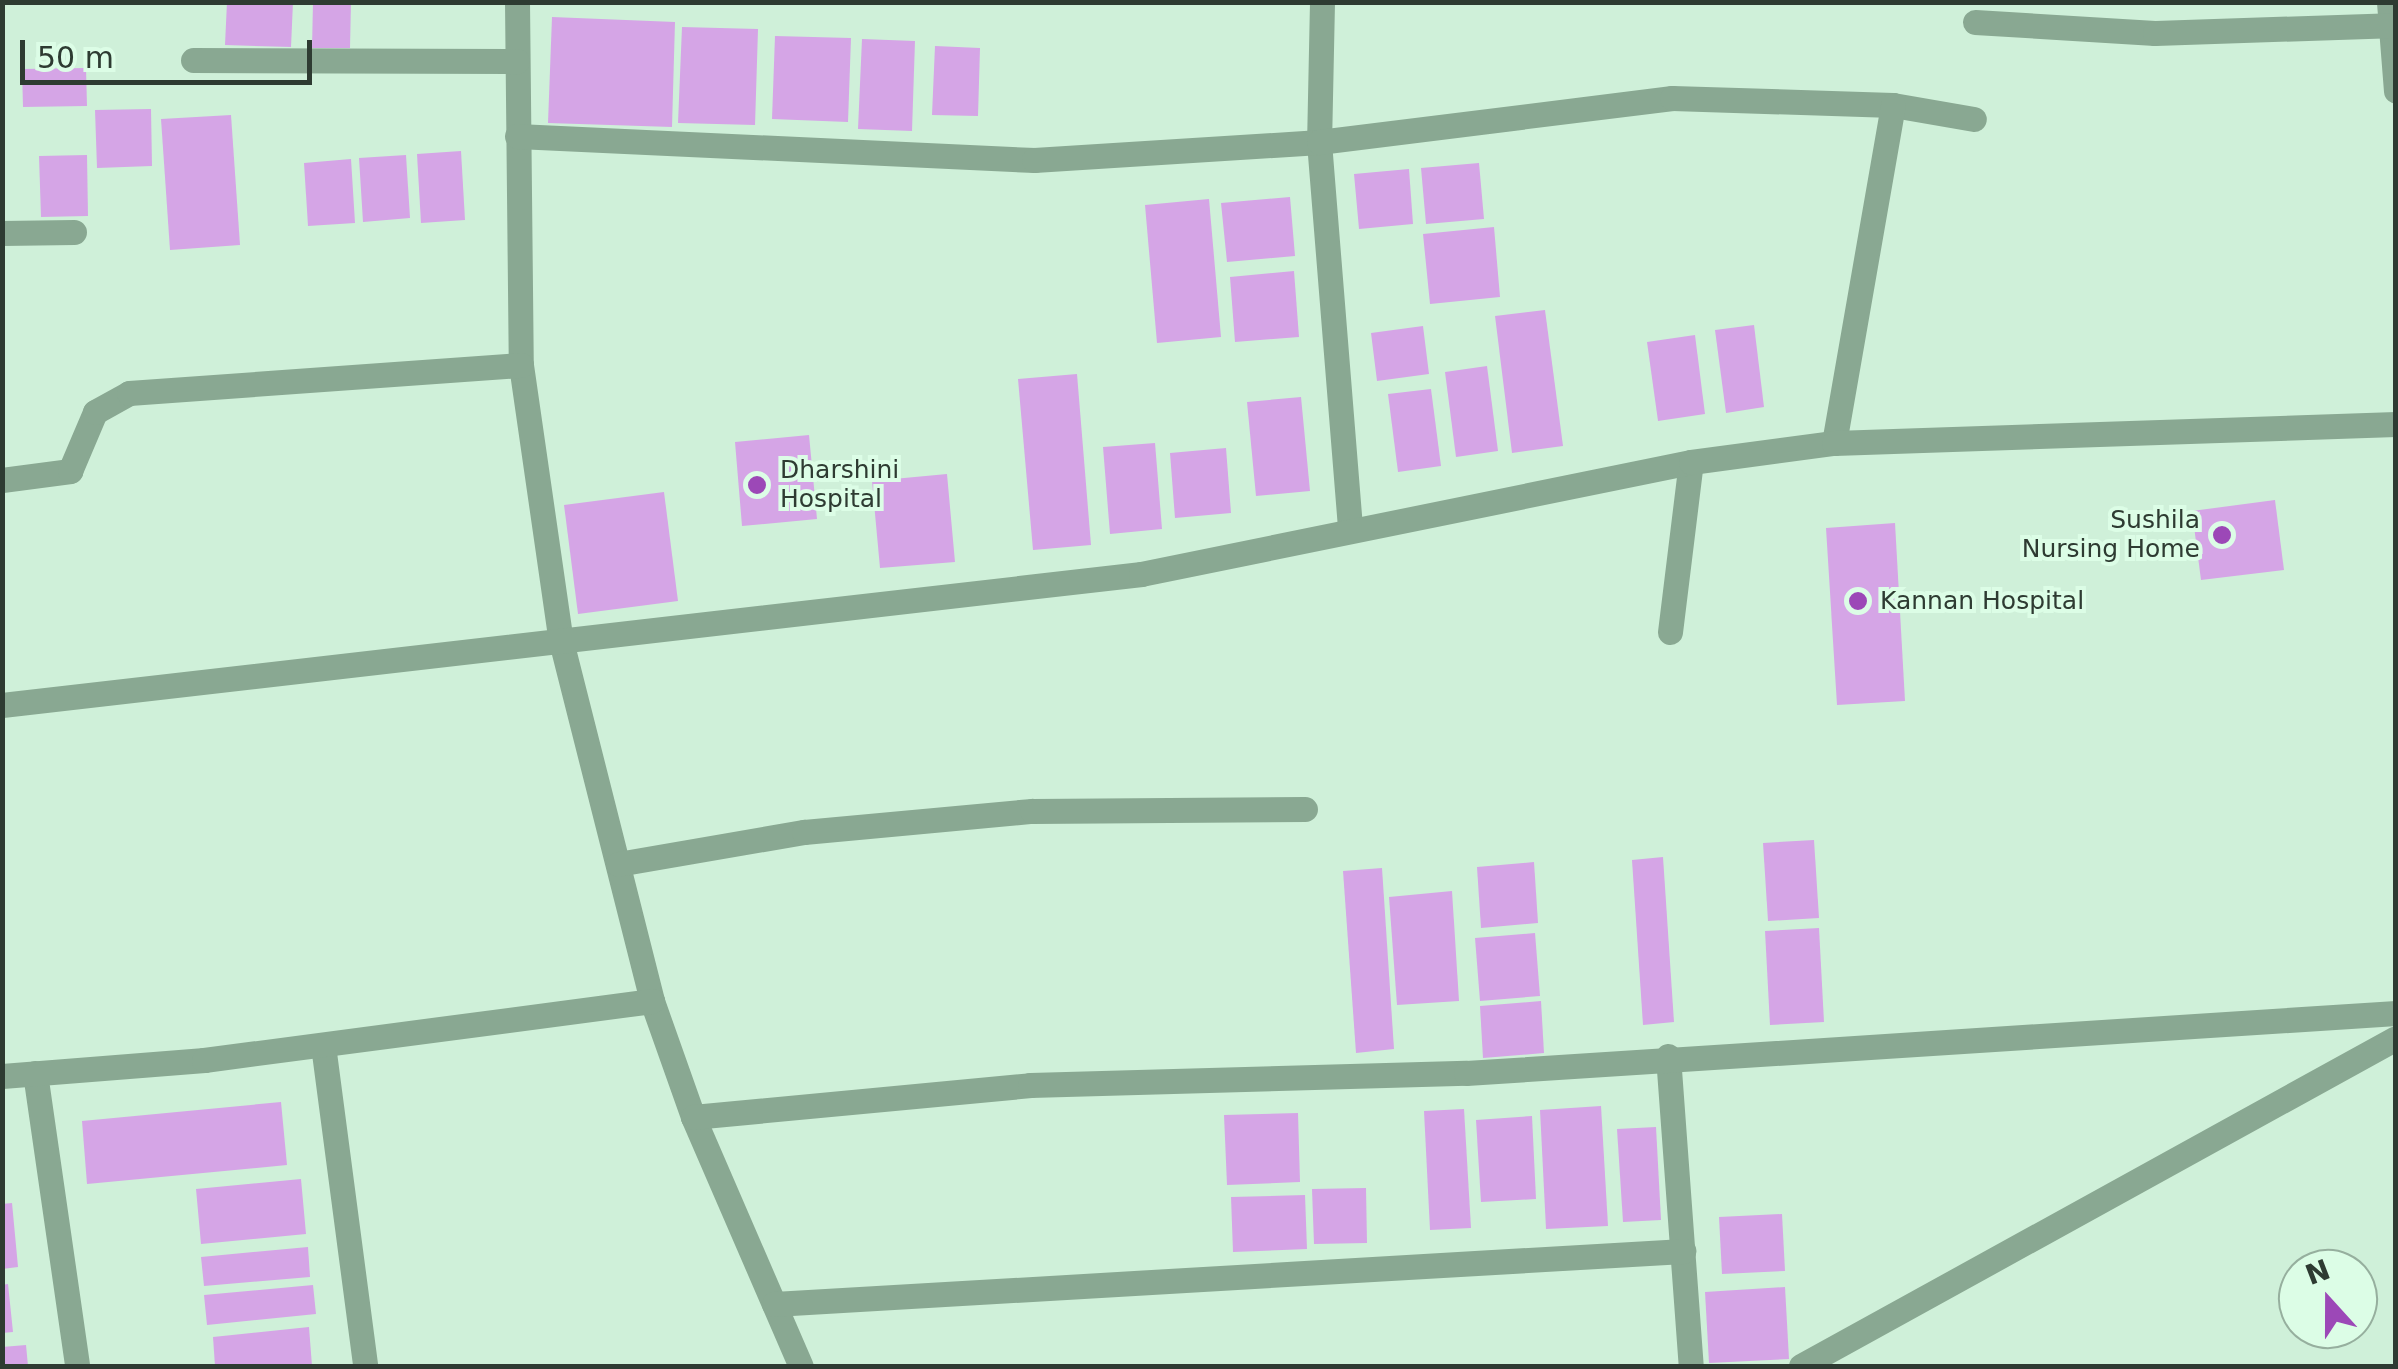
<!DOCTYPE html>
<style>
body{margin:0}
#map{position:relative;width:2398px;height:1369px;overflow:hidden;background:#cff0d9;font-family:"DejaVu Sans",sans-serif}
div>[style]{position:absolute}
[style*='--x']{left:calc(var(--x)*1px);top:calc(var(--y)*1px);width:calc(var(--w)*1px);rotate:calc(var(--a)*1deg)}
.building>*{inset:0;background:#d5a5e6}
.minor>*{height:25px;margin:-12.5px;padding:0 12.5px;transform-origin:12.5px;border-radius:12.5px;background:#89a892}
.dots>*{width:28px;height:28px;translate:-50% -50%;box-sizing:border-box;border:5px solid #dcfde6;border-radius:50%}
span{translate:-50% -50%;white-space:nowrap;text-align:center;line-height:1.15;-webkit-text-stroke:8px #dcfde6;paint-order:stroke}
.poi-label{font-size:25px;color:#2e3b32}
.left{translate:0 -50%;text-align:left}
.right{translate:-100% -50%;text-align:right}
.frame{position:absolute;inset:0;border:5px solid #2e3b32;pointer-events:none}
.north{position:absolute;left:2278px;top:1249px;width:100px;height:100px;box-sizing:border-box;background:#dcfde6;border:2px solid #96af9e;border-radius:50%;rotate:339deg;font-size:28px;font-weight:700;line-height:40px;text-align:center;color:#2e3b32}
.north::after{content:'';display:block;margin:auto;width:35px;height:45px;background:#9c48b7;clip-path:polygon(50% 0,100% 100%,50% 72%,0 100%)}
.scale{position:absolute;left:20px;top:40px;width:292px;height:45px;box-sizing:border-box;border:5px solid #2e3b32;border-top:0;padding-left:12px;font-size:30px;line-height:35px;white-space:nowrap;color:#2e3b32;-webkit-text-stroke:8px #dcfde6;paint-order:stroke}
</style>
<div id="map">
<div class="building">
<i style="clip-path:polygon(227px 2px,293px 2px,291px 47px,225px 45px)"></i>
<i style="clip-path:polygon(313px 2px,351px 2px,350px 48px,312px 48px)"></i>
<i style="clip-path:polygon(552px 17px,675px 22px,672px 127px,548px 123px)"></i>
<i style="clip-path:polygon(682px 27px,758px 29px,755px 125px,678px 123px)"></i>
<i style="clip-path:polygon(775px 36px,851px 38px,848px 122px,772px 119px)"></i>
<i style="clip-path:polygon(862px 39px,915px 41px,912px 131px,858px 129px)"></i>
<i style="clip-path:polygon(935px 46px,980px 48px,978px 116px,932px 115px)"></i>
<i style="clip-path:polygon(86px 68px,87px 106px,23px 107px,22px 69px)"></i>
<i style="clip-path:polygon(151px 109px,152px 166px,97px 168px,95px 110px)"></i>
<i style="clip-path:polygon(231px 115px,240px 245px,170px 250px,161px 119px)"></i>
<i style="clip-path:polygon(461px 151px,465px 220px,421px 223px,417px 154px)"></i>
<i style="clip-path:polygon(87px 155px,88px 216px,41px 217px,39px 156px)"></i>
<i style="clip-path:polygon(406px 155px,410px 218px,363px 222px,359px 158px)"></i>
<i style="clip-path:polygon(351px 159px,355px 223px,308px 226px,304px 163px)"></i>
<i style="clip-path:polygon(1479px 163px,1484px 219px,1426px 224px,1421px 168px)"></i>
<i style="clip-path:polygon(1409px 169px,1413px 224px,1359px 229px,1354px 174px)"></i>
<i style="clip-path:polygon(1290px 197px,1295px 256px,1227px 262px,1221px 203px)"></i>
<i style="clip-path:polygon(1209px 199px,1221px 337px,1157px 343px,1145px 205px)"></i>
<i style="clip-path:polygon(1494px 227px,1500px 297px,1430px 304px,1423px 234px)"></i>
<i style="clip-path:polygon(1294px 271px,1299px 337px,1235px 342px,1230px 277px)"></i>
<i style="clip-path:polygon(1545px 310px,1563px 446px,1512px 453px,1495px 316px)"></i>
<i style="clip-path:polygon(1754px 325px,1764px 407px,1726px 413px,1715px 330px)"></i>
<i style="clip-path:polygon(1423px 326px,1429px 374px,1377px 381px,1371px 333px)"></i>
<i style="clip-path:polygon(1695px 335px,1705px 414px,1658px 421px,1647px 342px)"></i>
<i style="clip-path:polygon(1487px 366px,1498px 451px,1456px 457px,1445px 372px)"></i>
<i style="clip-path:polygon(1077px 374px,1091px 545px,1033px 550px,1018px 379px)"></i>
<i style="clip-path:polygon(1431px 389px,1441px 466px,1398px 472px,1388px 394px)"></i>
<i style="clip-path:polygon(1301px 397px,1310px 491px,1256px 496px,1247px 402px)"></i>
<i style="clip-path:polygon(809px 435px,817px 519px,742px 526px,735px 442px)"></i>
<i style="clip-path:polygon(1155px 443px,1162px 529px,1110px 534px,1103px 447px)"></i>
<i style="clip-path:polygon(1226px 448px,1231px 513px,1175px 518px,1170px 453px)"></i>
<i style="clip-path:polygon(947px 474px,955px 562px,880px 568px,872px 481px)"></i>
<i style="clip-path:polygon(664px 492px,678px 601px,578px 614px,564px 505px)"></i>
<i style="clip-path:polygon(2275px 500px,2284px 570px,2201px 580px,2192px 511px)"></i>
<i style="clip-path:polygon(1895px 523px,1905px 701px,1837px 705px,1826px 528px)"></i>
<i style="clip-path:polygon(1814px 840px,1819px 918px,1768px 921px,1763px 843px)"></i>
<i style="clip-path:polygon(1663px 857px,1674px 1022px,1643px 1025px,1632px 860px)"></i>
<i style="clip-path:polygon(1534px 862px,1538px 923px,1481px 928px,1477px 867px)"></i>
<i style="clip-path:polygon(1382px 868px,1394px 1049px,1356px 1053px,1343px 871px)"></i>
<i style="clip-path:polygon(1452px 891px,1459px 1001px,1397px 1005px,1389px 897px)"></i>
<i style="clip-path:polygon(1819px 928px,1824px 1022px,1770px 1025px,1765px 931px)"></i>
<i style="clip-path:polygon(1535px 933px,1540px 996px,1480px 1001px,1475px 938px)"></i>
<i style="clip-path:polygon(1541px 1001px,1544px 1053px,1483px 1058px,1480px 1006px)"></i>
<i style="clip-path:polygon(281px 1102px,287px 1165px,87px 1184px,82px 1121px)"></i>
<i style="clip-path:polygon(1601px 1106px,1608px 1226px,1546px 1229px,1540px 1110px)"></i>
<i style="clip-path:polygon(1464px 1109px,1471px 1228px,1430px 1230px,1424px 1111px)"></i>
<i style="clip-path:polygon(1298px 1113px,1300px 1182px,1227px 1185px,1224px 1115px)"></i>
<i style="clip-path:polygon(1532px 1116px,1536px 1199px,1481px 1202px,1476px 1120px)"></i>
<i style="clip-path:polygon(1656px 1127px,1661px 1220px,1623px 1222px,1617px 1129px)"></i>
<i style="clip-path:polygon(301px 1179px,306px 1234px,201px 1244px,196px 1189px)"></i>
<i style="clip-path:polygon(1366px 1188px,1367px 1243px,1314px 1244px,1312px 1189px)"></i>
<i style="clip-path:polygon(1305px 1195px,1307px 1249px,1233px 1252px,1231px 1197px)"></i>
<i style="clip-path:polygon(12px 1203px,18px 1267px,2px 1269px,2px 1204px)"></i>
<i style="clip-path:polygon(1782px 1214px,1785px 1271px,1722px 1274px,1719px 1217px)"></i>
<i style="clip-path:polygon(308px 1247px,310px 1277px,204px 1286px,201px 1257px)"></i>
<i style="clip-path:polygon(8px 1284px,13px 1332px,2px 1333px,2px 1285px)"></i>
<i style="clip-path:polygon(313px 1285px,316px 1314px,207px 1325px,204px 1295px)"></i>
<i style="clip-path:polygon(1785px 1287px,1789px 1359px,1709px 1363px,1705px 1292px)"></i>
<i style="clip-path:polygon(309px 1327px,312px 1366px,215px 1366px,213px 1337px)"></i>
<i style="clip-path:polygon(26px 1345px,28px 1366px,2px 1366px,2px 1347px)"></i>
</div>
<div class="minor">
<i style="--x:517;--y:2;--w:363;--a:89.4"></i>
<i style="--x:521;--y:365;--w:279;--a:81.8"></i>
<i style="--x:561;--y:641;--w:371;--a:75.8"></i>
<i style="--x:652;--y:1001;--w:123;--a:70.5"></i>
<i style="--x:693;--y:1117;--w:271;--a:66.6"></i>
<i style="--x:1322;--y:2;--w:140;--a:91.2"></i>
<i style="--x:1319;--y:142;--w:386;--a:85.4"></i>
<i style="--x:2389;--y:2;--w:89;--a:85.5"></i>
<i style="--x:1975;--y:22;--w:180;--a:3.5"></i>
<i style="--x:2155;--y:33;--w:235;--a:-1.9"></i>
<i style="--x:193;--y:60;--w:324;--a:0.2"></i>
<i style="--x:517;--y:136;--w:518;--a:2.66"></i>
<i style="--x:1034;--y:160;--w:286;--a:-3.6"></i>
<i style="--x:1319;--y:142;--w:356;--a:-7.1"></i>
<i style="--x:1672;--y:98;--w:221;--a:1.8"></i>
<i style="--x:1893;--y:105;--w:82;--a:9.8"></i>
<i style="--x:2;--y:233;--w:72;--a:-0.8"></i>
<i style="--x:1834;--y:443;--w:343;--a:-80.1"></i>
<i style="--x:2;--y:480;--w:69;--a:-7.5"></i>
<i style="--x:70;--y:471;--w:64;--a:-67"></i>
<i style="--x:95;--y:412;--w:39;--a:-29"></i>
<i style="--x:129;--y:393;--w:393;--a:-4.1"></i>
<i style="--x:1670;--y:632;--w:171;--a:-83"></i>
<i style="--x:2;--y:705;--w:1147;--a:-6.56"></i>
<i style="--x:1141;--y:574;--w:561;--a:-11.51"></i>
<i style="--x:1691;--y:462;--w:144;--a:-7.6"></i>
<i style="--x:1834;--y:443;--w:562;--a:-1.94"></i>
<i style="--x:618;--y:864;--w:189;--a:-9.8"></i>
<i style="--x:804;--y:832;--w:229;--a:-5.3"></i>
<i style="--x:1032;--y:811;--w:273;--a:-0.4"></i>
<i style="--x:323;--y:1045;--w:324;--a:82.5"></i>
<i style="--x:1668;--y:1056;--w:311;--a:85.8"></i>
<i style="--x:35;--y:1073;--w:296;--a:81.8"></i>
<i style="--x:2;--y:1076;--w:203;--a:-4.5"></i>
<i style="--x:204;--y:1060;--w:452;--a:-7.5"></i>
<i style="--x:693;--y:1117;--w:339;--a:-5.4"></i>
<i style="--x:1030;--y:1085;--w:436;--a:-1.6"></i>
<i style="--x:1466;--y:1073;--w:932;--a:-3.69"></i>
<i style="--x:774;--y:1304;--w:911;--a:-3.34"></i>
<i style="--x:1801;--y:1366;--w:679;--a:-28.87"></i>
</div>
<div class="dots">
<i style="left:757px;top:485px;background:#9c48b7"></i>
<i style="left:2222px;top:535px;background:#9c48b7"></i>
<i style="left:1858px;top:601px;background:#9c48b7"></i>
</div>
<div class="poi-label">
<span class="left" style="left:780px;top:485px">Dharshini<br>Hospital</span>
<span class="right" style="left:2200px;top:535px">Sushila<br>Nursing Home</span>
<span class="left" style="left:1880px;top:601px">Kannan Hospital</span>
</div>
<div class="frame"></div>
<div class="north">N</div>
<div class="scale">50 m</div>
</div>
